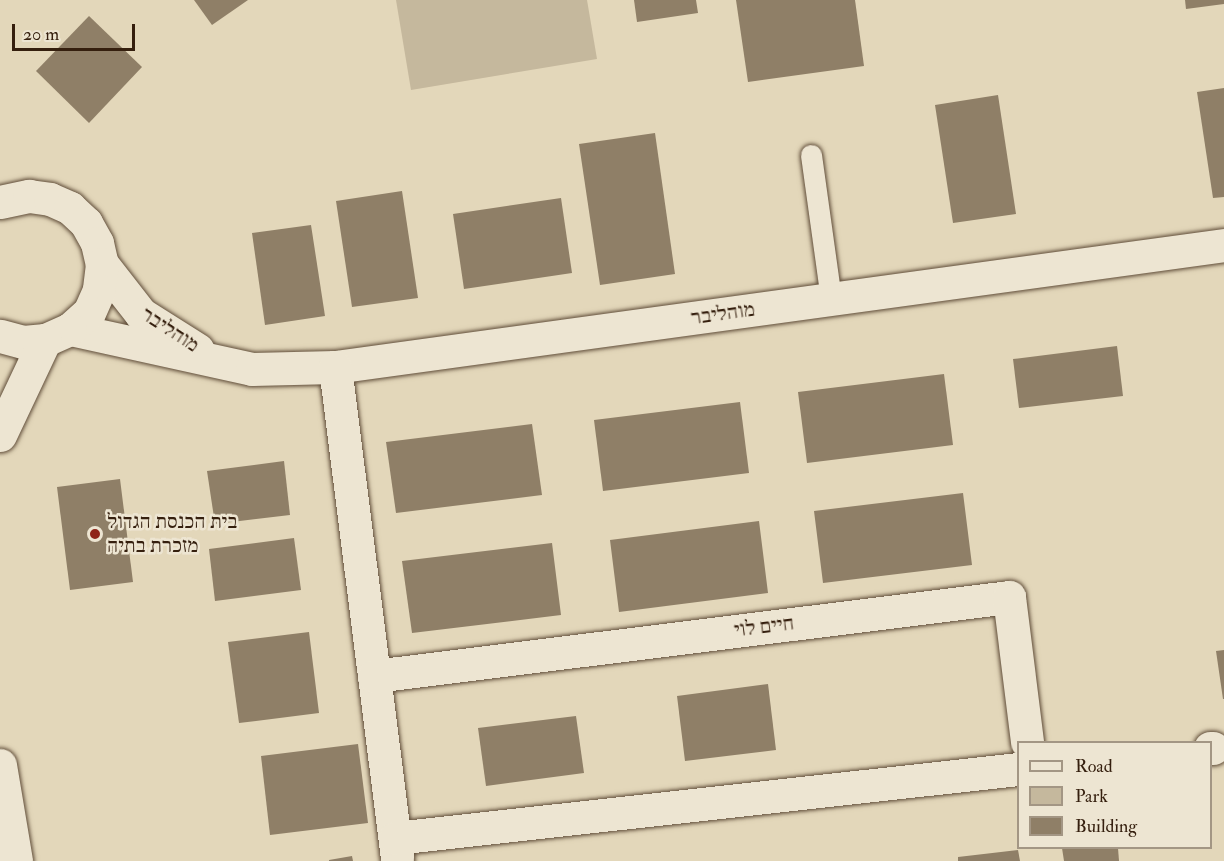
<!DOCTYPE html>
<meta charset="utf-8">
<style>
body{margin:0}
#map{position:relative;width:1224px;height:861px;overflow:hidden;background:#e3d7ba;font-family:"IM FELL Double Pica","Frank Ruhl Libre",serif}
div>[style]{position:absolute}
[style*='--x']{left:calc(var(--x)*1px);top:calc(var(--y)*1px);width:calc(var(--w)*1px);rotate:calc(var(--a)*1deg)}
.green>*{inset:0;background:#c5b89d}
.building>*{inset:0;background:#8f7f67}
.roads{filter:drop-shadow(0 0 2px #604d39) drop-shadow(0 0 2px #604d39)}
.service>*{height:21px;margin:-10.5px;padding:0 10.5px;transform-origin:10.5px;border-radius:10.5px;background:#ede5d2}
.minor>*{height:33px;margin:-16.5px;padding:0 16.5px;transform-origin:16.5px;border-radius:16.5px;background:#ede5d2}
.tertiary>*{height:33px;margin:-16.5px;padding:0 16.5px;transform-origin:16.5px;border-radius:16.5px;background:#ede5d2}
.dots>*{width:16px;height:16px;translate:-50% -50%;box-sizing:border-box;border:3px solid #ede5d2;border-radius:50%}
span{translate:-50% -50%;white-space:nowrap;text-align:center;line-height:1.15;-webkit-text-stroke:5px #ede5d2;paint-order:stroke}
.street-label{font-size:21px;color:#351f0e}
.poi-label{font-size:21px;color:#351f0e}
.left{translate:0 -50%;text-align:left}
.legend{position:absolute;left:1017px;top:741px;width:195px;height:108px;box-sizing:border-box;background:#ede5d2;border:2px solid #a39684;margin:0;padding:8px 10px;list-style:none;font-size:18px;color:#351f0e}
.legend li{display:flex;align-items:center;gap:12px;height:30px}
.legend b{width:30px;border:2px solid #a39684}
.scale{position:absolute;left:12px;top:24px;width:123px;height:27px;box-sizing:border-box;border:3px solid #351f0e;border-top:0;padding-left:8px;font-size:18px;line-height:21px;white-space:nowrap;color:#351f0e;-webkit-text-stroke:4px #ede5d2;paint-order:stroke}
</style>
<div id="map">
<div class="green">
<i style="clip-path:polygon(396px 0,587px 0,597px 59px,411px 90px)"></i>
</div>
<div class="building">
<i style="clip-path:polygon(194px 0,248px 0,212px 25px)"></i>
<i style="clip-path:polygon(634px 0,696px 0,698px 13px,637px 22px)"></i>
<i style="clip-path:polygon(736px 0,855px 0,864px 66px,748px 82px)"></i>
<i style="clip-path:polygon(1185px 0,1224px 0,1224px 4px,1186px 9px)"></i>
<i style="clip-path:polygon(89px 16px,142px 67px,89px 123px,36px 71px)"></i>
<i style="clip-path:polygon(1224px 88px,1224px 197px,1213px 198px,1197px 92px)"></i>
<i style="clip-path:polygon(998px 95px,1016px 214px,953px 223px,935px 105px)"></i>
<i style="clip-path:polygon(655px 133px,675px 274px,600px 285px,579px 144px)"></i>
<i style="clip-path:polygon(402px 191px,418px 298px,352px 307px,336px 201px)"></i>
<i style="clip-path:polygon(561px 198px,572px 273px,464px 289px,453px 214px)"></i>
<i style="clip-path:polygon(311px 225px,325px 316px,265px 325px,252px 233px)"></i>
<i style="clip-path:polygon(1117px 346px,1123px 396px,1019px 408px,1013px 359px)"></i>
<i style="clip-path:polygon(944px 374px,953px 445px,807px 463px,798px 392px)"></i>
<i style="clip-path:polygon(740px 402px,749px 473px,603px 491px,594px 420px)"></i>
<i style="clip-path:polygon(532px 424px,542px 495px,396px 513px,386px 442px)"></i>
<i style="clip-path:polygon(284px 461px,290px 515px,215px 524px,207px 471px)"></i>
<i style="clip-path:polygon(120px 479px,133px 582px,70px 590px,57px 487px)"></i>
<i style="clip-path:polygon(963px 493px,972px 565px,823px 583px,814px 511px)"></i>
<i style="clip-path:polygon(759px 521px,768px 593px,619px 612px,610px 540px)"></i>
<i style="clip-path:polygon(294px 538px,301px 590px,215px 601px,209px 549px)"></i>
<i style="clip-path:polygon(552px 543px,561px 615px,412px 633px,402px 561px)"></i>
<i style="clip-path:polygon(309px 632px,319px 713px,239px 723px,228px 642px)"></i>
<i style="clip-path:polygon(1224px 650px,1224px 699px,1223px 699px,1216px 651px)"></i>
<i style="clip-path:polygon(768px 684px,776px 750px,685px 761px,677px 696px)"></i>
<i style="clip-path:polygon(576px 716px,584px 773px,486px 786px,478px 728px)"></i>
<i style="clip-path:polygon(358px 744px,368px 823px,270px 835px,261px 756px)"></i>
<i style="clip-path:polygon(1062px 848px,1118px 848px,1119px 861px,1064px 861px)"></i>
<i style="clip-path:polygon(1018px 850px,1020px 861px,958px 861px,958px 857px)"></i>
<i style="clip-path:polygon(352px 856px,353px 861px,329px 861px,329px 860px)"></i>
</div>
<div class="roads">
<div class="service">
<i style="--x:811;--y:155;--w:145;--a:82.1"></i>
</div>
<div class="minor">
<i style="--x:102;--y:264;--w:63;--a:52"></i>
<i style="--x:141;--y:314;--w:67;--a:32.3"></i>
<i style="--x:70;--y:329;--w:186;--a:12.4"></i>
<i style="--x:252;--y:369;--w:83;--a:-1.4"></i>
<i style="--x:335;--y:367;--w:897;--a:-7.81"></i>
<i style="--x:335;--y:367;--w:496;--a:82.8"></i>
<i style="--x:374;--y:676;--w:640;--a:-7.09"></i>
<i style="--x:1009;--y:597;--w:146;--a:82.9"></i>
<i style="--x:1210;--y:748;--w:3;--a:0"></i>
<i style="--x:395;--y:838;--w:627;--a:-6.32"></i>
</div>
<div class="tertiary">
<i style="--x:0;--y:202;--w:30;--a:-12"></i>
<i style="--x:29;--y:196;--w:21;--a:8"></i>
<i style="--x:50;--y:199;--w:22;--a:24"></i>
<i style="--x:70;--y:208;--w:22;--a:43"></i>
<i style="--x:86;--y:223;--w:23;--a:61"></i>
<i style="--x:97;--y:243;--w:22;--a:77"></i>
<i style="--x:102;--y:264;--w:26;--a:97"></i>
<i style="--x:99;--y:290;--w:24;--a:114"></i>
<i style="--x:89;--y:312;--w:25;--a:138"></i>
<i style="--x:70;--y:329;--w:27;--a:156"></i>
<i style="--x:45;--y:340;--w:22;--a:175"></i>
<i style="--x:23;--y:342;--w:24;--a:-165"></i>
<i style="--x:0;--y:435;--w:105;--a:-64.7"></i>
<i style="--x:0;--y:765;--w:97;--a:80.5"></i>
</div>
</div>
<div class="dots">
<i style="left:95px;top:534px;background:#8f2418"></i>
</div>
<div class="street-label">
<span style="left:723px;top:314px;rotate:-8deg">מוהליבר</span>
<span style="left:170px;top:330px;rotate:33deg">מוהליבר</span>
<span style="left:764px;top:627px;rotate:-7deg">חיים לוי</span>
</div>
<div class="poi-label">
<span class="left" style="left:107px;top:534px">בית הכנסת הגדול<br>מזכרת בתיה</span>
</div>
<ul class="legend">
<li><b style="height:8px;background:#ede5d2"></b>Road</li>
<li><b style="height:16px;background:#c5b89d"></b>Park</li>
<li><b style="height:16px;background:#8f7f67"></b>Building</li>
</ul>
<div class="scale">20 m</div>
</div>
